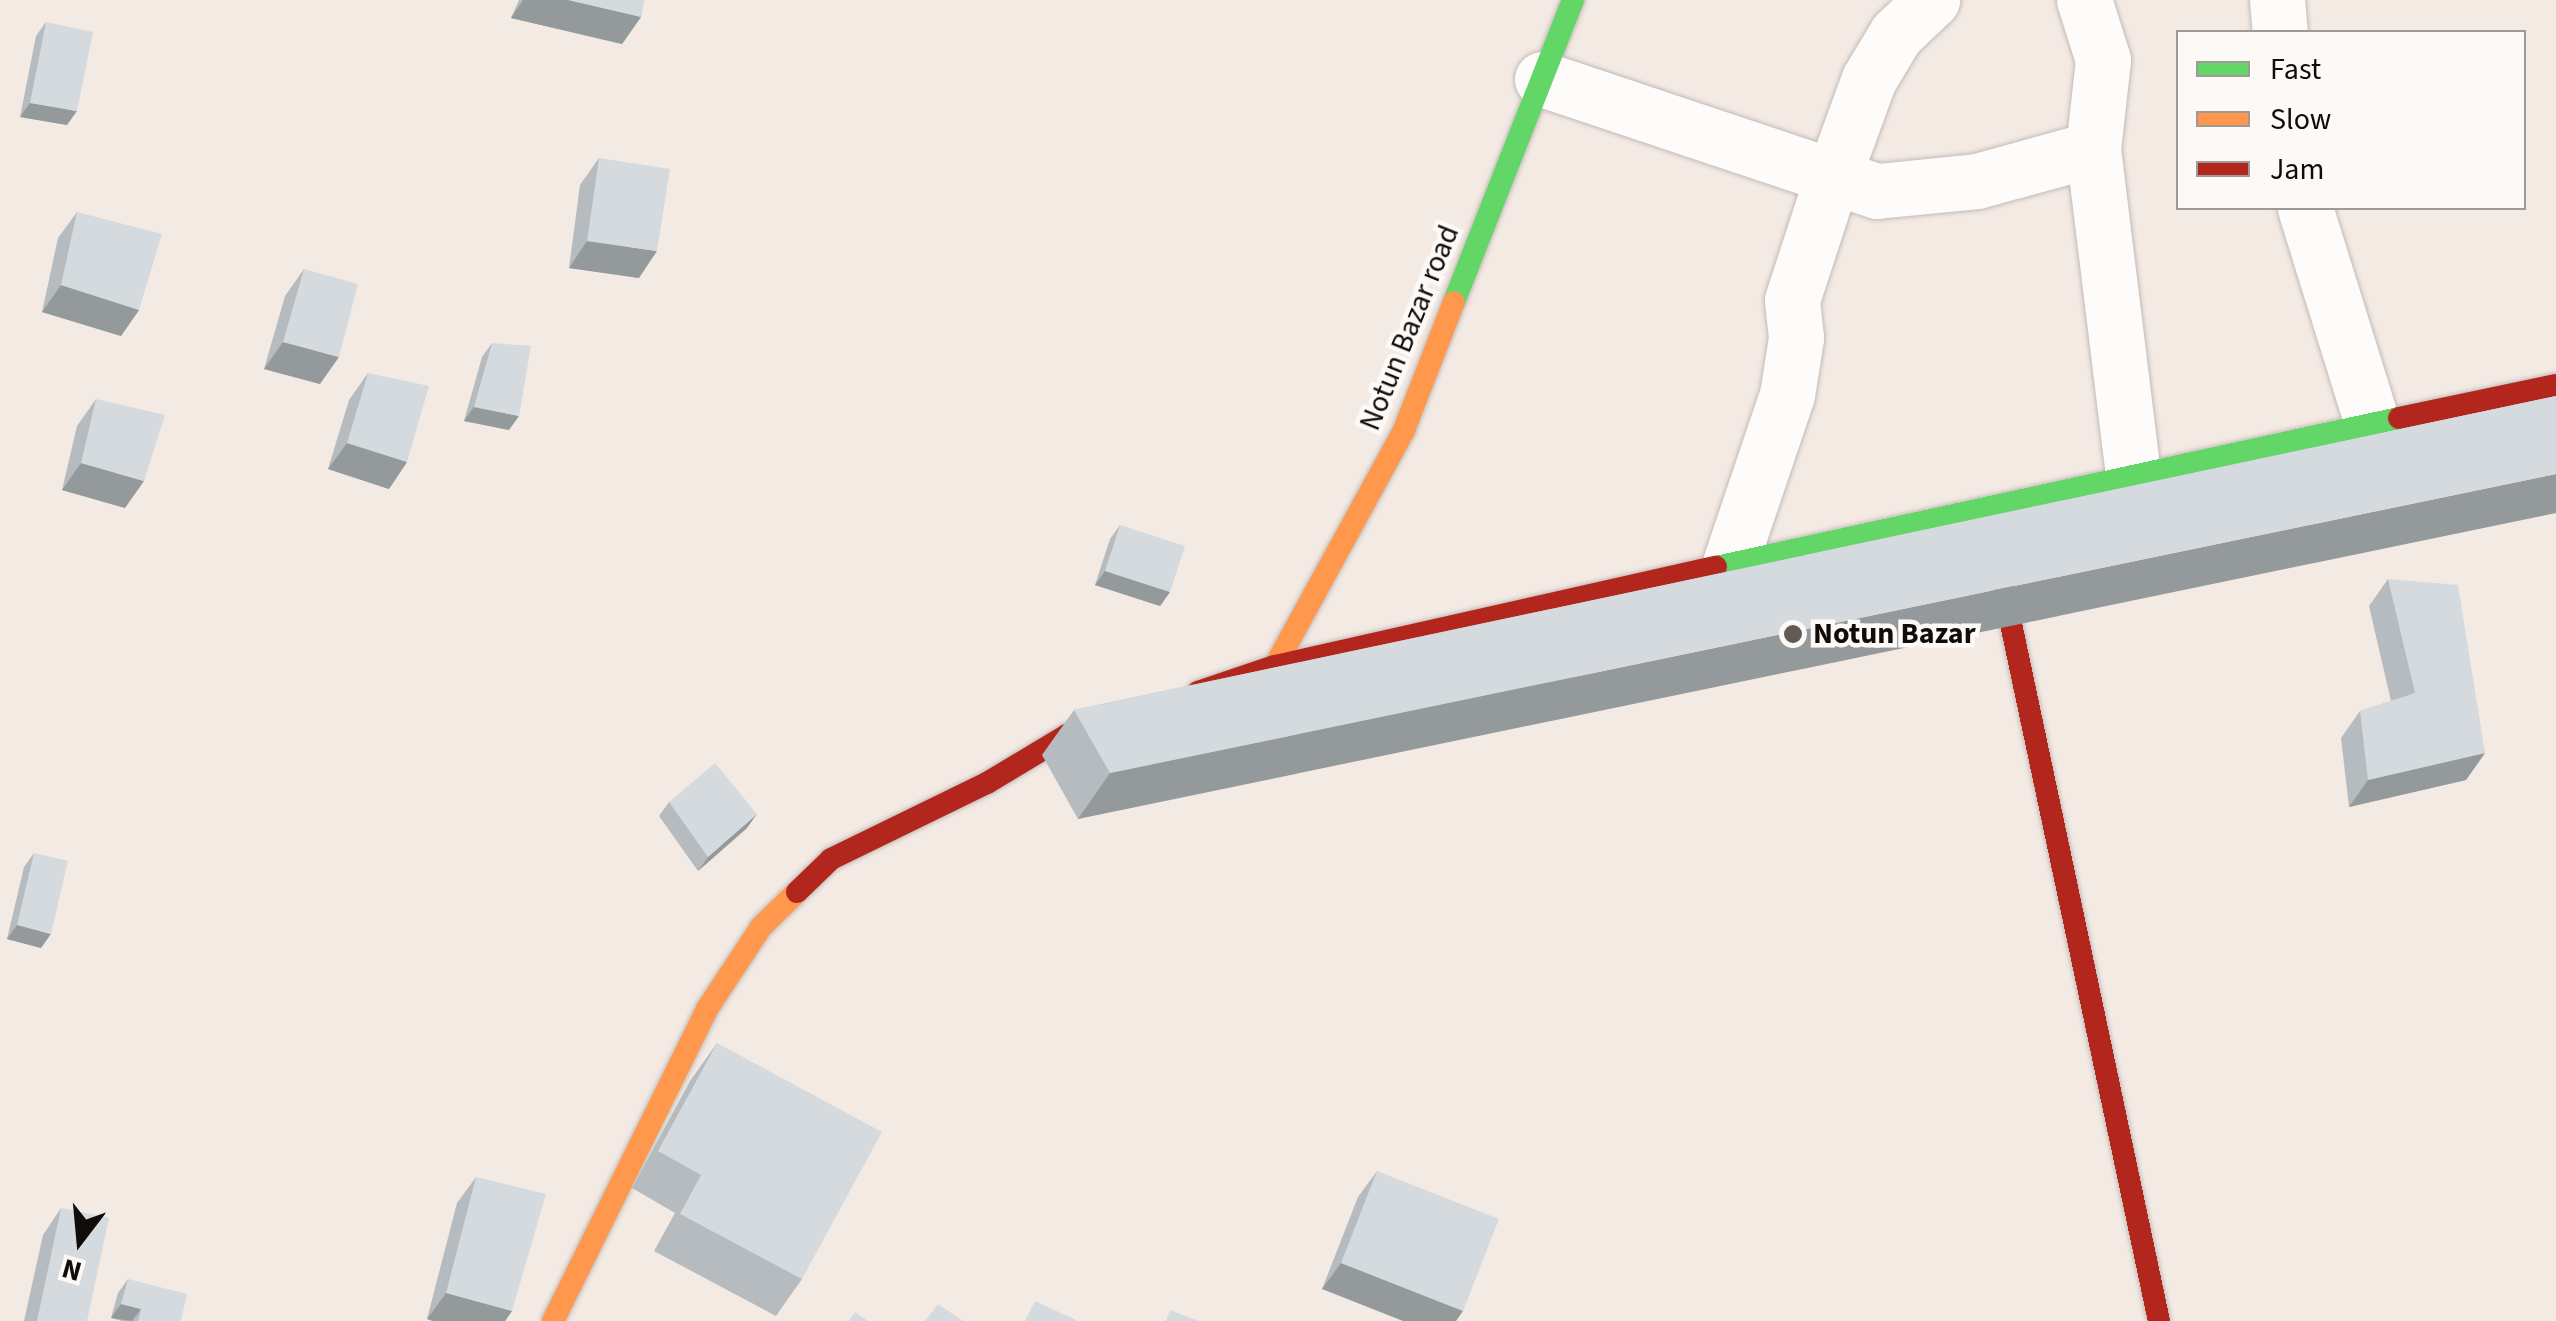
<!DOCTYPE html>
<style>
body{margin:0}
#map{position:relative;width:2556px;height:1321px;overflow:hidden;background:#f4eae4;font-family:"Source Sans 3",sans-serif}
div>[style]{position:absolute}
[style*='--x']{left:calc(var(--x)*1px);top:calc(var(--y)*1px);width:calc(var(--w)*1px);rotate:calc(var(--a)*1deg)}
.roads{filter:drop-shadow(0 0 2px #c2bbb6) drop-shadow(0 0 2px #c2bbb6)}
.street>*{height:55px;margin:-27.5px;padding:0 27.5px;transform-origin:27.5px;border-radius:27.5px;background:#fdfcfb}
.fast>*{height:22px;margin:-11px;padding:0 11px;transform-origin:11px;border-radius:11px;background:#63d668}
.slow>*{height:22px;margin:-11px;padding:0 11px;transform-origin:11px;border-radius:11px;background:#ff974d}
.jam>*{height:22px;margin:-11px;padding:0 11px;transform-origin:11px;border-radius:11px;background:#b3261e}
.wall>*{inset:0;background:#b6bbbf}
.shaded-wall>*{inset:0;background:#94999b}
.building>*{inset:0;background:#d4dade}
.dots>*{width:28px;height:28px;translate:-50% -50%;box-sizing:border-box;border:5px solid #fdf9f7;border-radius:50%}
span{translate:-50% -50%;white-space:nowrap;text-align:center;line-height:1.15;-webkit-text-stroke:9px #fdf9f7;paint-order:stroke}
.street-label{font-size:30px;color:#110c08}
.poi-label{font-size:30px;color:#110c08;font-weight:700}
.left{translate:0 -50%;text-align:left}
.legend{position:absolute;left:2176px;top:30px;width:350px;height:180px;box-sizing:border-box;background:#fdf9f7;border:2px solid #9f9a97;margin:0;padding:12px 18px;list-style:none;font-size:30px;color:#110c08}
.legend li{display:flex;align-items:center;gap:20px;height:50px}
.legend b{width:50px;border:2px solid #9f9a97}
.north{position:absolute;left:30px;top:1191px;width:100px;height:100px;-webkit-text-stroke:8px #fdf9f7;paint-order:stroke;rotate:196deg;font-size:28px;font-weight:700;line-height:40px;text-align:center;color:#110c08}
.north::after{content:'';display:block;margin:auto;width:35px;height:45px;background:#110c08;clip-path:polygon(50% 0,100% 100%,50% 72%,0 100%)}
</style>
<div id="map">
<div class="roads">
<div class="street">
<i style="--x:2084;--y:0;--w:63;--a:72.4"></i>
<i style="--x:2103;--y:60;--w:90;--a:96.4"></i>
<i style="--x:2093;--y:149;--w:328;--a:83"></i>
<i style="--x:2277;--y:0;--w:32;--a:85"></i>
<i style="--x:1542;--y:79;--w:353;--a:18.5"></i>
<i style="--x:1877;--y:191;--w:100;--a:-5.7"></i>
<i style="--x:1977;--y:181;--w:120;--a:-15.4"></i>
<i style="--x:2305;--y:208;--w:225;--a:72.7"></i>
<i style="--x:1730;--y:563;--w:177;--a:-71.3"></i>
<i style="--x:1787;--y:395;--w:58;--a:-81"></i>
<i style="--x:1796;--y:338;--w:38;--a:-96"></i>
<i style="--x:1792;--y:300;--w:106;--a:-71.9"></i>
<i style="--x:1825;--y:199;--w:128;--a:-69.9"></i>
<i style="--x:1869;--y:79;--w:52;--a:-59"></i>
<i style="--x:1896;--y:34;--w:50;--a:-43.4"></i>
</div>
<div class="fast">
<i style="--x:1454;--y:302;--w:325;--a:-68.5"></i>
<i style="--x:1716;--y:567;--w:699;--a:-12.31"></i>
</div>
<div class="slow">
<i style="--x:1275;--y:666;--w:269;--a:-61.3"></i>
<i style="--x:1404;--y:430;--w:137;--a:-68.7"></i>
<i style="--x:553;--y:1321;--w:348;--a:-63.7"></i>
<i style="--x:707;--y:1009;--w:98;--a:-56.6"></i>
<i style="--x:761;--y:927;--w:50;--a:-44.2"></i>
</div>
<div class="jam">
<i style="--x:2399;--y:418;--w:160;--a:-11.9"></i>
<i style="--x:1996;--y:553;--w:785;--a:78.02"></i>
<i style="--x:1198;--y:692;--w:81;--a:-18.7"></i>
<i style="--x:1275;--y:666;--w:452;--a:-12.7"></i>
<i style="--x:797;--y:892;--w:47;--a:-44.1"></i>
<i style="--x:831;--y:859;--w:174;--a:-26"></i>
<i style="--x:987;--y:783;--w:93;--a:-31"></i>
<i style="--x:1067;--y:735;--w:52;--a:-18.1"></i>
</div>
</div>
<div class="wall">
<i style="clip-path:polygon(519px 0,644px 0,641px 17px,622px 44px,511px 18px)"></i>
<i style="clip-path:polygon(46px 22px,67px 125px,20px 117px,36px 36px)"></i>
<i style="clip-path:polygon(599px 158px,639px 278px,569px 268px,580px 185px)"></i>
<i style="clip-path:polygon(77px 212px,139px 310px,121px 336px,42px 312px,58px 238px)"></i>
<i style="clip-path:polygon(304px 269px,320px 384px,264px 369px,285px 296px)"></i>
<i style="clip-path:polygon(492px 343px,509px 430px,464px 421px,482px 357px)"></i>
<i style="clip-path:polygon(368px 373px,407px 462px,389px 489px,328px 469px,349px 400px)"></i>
<i style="clip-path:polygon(2556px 396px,1078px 819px,1042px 755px,1074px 710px)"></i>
<i style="clip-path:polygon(96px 399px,125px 508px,62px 490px,77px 426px)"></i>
<i style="clip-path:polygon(1120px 525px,1170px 592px,1160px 606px,1095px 585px,1110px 539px)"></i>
<i style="clip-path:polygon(2388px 579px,2485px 753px,2466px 780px,2349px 807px,2341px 738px,2360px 711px,2391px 701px,2369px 606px)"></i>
<i style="clip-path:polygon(669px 802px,747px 828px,698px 871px,659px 816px)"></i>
<i style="clip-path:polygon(34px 853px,41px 948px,7px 939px,24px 867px)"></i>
<i style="clip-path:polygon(717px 1043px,802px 1279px,776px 1316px,654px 1251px,675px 1213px,632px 1188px,690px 1081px)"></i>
<i style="clip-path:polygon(1377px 1171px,1463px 1311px,1322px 1289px,1358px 1197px)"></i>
<i style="clip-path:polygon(476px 1177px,512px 1311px,505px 1321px,433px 1321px,427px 1319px,457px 1203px)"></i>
<i style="clip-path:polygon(61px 1208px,87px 1321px,24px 1321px,43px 1235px)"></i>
<i style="clip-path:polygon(128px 1279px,181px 1321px,122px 1321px,111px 1318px,118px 1293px)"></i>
</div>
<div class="shaded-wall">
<i style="clip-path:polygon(523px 0,568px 0,641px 17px,622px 44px,511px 18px)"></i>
<i style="clip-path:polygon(30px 103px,77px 111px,67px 125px,20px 117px)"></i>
<i style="clip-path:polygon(587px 241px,657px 251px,639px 278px,569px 268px)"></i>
<i style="clip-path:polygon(61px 285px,139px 310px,121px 336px,42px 312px)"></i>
<i style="clip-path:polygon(283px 342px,339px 357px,320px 384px,264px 369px)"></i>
<i style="clip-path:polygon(474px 407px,519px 416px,509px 430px,464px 421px)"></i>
<i style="clip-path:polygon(347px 443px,407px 462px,389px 489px,328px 469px)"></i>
<i style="clip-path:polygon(81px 463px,144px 481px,125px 508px,62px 490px)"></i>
<i style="clip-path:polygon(2556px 474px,2556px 513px,1078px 819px,1110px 773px)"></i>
<i style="clip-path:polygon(1105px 571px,1170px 592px,1160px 606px,1095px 585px)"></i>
<i style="clip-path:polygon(2485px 753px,2466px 780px,2349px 807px,2368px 780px)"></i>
<i style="clip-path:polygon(757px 814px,747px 828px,698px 871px,708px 857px)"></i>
<i style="clip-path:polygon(17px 925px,51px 934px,41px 948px,7px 939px)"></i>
<i style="clip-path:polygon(1341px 1263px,1463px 1311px,1456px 1321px,1403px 1321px,1322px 1289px)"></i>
<i style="clip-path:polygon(446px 1293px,512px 1311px,505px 1321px,433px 1321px,427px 1319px)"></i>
<i style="clip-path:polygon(121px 1304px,141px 1309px,132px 1321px,111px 1318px)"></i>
</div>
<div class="building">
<i style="clip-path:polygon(568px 0,644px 0,641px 17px)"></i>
<i style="clip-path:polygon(46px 22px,93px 32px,77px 111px,30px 103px)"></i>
<i style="clip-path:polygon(599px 158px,670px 169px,657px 251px,587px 241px)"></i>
<i style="clip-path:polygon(77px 212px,162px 234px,139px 310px,61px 285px)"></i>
<i style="clip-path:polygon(304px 269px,358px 284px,339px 357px,283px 342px)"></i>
<i style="clip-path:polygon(492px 343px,531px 346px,519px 416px,474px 407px)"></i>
<i style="clip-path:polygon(368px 373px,429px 386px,407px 462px,347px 443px)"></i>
<i style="clip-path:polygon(2556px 396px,2556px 474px,1110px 773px,1074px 710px)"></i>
<i style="clip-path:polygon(96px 399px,165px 415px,144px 481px,81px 463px)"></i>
<i style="clip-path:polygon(1120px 525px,1185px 546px,1170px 592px,1105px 571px)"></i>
<i style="clip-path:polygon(2388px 579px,2458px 585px,2485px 753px,2368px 780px,2360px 711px,2415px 693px)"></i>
<i style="clip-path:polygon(715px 763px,757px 814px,708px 857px,669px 802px)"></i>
<i style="clip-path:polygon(34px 853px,68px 861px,51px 934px,17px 925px)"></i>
<i style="clip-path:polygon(717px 1043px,882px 1132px,802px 1279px,680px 1214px,701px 1175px,658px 1151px)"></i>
<i style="clip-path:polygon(1377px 1171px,1499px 1219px,1463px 1311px,1341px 1263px)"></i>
<i style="clip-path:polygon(476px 1177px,546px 1194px,512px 1311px,446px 1293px)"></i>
<i style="clip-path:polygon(61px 1208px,109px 1218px,87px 1321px,37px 1321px)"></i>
<i style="clip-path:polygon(128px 1279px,187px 1294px,181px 1321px,138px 1321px,141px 1309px,121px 1304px)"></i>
<i style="clip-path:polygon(1035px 1301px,1078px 1321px,1025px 1321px)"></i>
<i style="clip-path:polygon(938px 1304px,963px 1321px,925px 1321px)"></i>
<i style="clip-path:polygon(1170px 1310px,1199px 1321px,1166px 1321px)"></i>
<i style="clip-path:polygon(855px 1312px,868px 1321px,849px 1321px)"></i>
</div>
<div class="dots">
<i style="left:1793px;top:634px;background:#605a55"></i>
</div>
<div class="street-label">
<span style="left:1410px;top:328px;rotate:-68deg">Notun Bazar road</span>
</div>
<div class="poi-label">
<span class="left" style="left:1813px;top:634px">Notun Bazar</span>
</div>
<ul class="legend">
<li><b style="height:12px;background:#63d668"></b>Fast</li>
<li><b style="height:12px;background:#ff974d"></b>Slow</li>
<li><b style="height:12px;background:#b3261e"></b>Jam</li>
</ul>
<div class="north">N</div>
</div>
